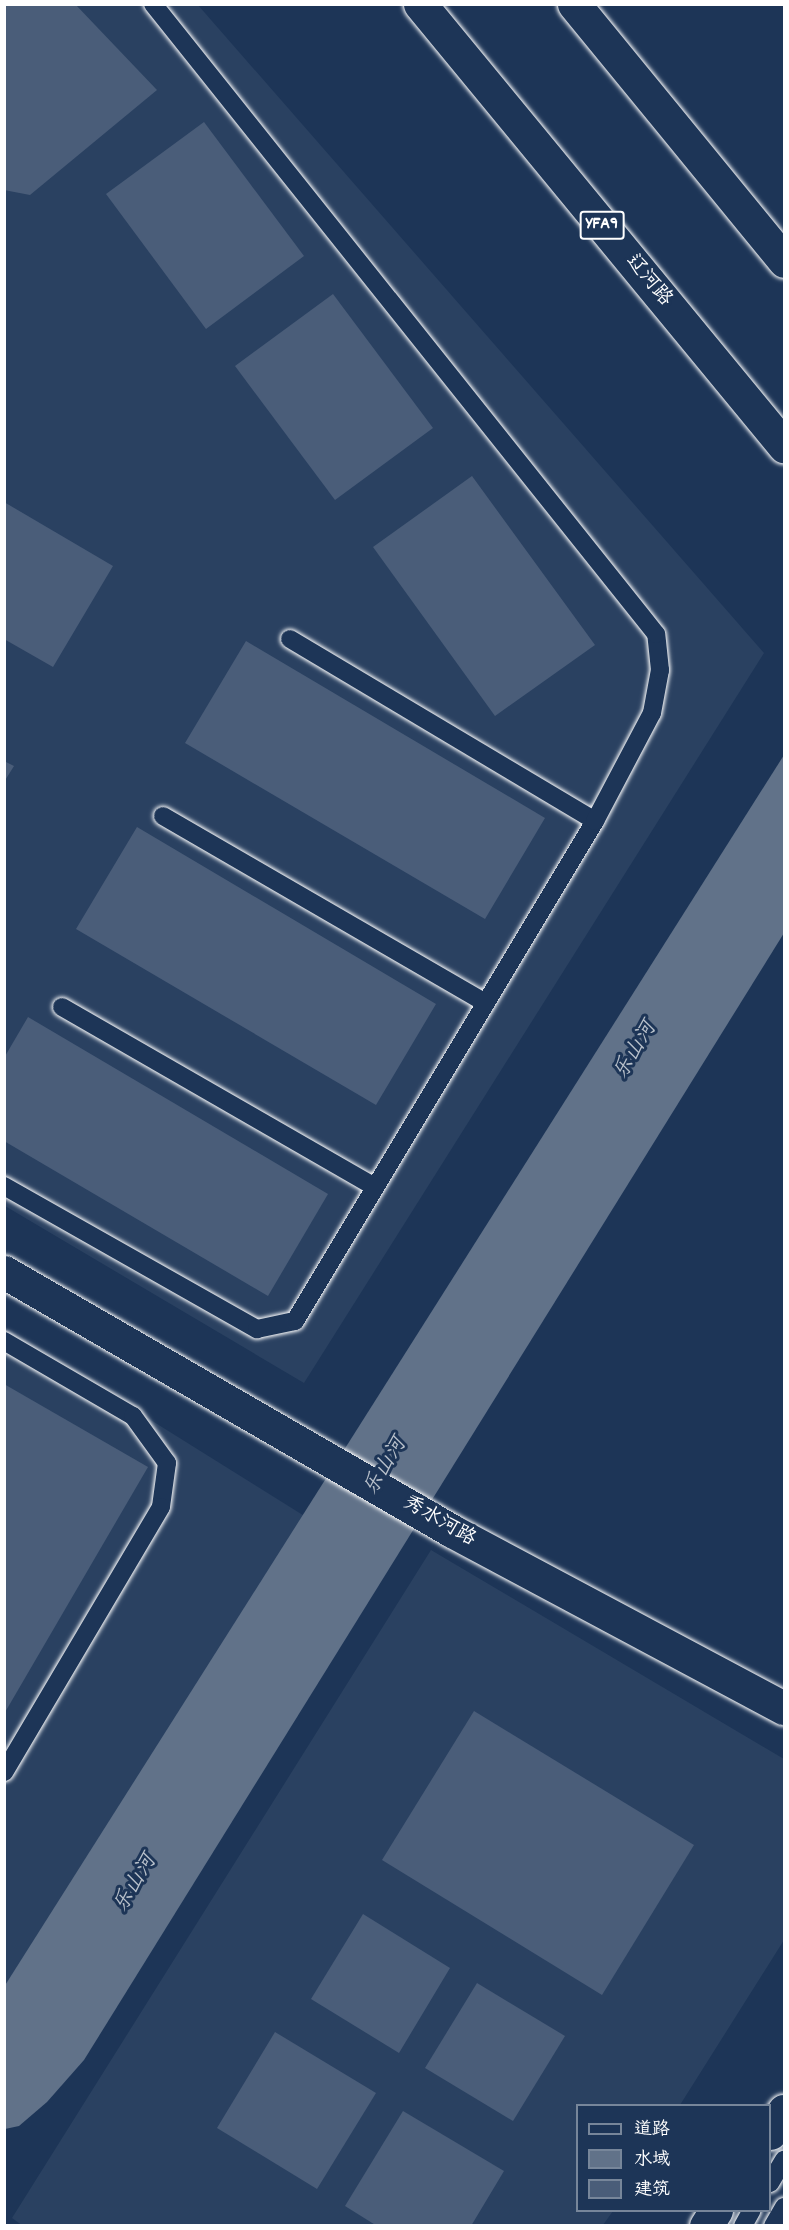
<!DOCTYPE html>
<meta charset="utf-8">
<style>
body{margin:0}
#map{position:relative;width:789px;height:2230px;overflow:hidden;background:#1d3557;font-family:Dekko,"LXGW WenKai TC",sans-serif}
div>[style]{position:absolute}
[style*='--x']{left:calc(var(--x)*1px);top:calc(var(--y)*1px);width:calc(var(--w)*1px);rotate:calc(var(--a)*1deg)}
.built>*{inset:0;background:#2a4161}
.water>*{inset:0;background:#617289}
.building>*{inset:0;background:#4a5d79}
.roads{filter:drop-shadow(0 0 2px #fff) drop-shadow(0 0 2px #fff)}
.lane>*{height:18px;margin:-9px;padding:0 9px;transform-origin:9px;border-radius:9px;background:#1d3557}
.secondary>*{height:33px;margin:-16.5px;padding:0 16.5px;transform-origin:16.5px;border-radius:16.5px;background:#1d3557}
.primary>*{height:33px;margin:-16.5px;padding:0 16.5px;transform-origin:16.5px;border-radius:16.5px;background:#1d3557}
span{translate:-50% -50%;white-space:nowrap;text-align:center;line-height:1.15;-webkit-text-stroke:6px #1d3557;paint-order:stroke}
.shield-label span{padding:2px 4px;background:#1d3557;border:2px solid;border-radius:4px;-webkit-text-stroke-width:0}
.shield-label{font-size:18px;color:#fff;font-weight:700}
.street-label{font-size:20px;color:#fff}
.water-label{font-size:21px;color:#b8c0ca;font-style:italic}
.frame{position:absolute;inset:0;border:6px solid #fff;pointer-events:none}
.legend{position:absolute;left:576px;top:2104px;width:195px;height:108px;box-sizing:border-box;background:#1d3557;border:2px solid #77869a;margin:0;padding:8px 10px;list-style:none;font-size:18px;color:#fff}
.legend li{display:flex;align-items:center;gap:12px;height:30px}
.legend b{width:30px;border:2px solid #77869a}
</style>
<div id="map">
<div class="built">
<i style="clip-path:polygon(5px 5px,198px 5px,764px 653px,304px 1383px,5px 1206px)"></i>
<i style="clip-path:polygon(5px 1329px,306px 1517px,5px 1987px)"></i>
<i style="clip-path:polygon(431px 1550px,784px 1759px,784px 1940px,680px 2105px,578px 2106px,578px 2210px,613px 2211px,603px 2225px,23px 2226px,12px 2218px)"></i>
</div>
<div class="water">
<i style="clip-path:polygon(784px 755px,784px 933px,84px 2060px,47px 2102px,19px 2126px,5px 2129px,4px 1987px)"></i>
</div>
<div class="building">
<i style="clip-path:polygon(4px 4px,75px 4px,157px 90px,30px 195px,4px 190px)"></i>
<i style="clip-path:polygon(204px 122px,304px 256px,206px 329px,106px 194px)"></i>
<i style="clip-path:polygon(333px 294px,433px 428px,335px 500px,235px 366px)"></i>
<i style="clip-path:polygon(472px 476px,595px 645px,495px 716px,373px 547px)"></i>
<i style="clip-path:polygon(4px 502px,113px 566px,53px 667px,4px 639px)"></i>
<i style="clip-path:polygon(246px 641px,545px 818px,485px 919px,185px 743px)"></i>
<i style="clip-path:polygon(4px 761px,14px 766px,4px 782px)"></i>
<i style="clip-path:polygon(137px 827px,436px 1004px,376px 1105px,76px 929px)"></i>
<i style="clip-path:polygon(28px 1017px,328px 1194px,268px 1296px,4px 1141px,4px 1058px)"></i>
<i style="clip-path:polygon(4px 1384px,148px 1467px,4px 1714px)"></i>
<i style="clip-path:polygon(474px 1711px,694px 1845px,602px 1995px,382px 1860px)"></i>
<i style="clip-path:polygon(363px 1914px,450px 1968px,399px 2053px,311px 1999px)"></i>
<i style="clip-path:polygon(477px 1983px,565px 2036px,513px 2121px,425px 2068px)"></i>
<i style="clip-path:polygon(275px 2032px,376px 2093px,317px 2189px,217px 2128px)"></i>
<i style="clip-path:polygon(403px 2111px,504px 2171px,471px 2226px,377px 2226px,345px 2206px)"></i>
</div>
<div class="roads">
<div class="lane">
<i style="--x:290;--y:639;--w:355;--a:30.8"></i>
<i style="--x:163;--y:816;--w:373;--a:30.1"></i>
<i style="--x:62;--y:1007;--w:361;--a:29.9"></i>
<i style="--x:4;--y:1186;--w:291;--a:29.5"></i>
<i style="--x:257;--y:1329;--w:39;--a:-12"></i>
<i style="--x:295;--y:1321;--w:583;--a:-59.04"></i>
<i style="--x:595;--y:821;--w:122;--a:-62.2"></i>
<i style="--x:652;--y:713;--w:44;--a:-79.5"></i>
<i style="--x:660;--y:670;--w:36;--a:-96"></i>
<i style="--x:656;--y:634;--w:806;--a:-128.6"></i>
<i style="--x:4;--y:1341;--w:149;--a:30.2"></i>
<i style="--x:133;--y:1416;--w:58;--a:54.1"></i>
<i style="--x:167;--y:1463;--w:44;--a:97.8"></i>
<i style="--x:161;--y:1507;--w:308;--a:120.6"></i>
<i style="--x:770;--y:2183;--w:27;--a:-59"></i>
<i style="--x:743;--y:2226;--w:18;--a:-61"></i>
<i style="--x:773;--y:2226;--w:22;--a:-60"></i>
</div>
<div class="secondary">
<i style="--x:4;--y:1272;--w:517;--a:30.03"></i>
<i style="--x:452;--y:1531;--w:376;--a:28.1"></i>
<i style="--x:770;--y:2133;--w:26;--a:-58"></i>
<i style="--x:706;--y:2226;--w:19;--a:-58"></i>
</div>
<div class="primary">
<i style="--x:420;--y:4;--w:573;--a:50.53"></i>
<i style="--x:574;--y:4;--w:332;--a:50.7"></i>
</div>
</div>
<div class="shield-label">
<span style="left:602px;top:225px">YFA9</span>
</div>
<div class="street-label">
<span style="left:648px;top:281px;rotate:50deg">辽河路</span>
<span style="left:439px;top:1522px;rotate:30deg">秀水河路</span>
</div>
<div class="water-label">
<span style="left:636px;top:1051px;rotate:-59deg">乐山河</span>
<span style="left:386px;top:1467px;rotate:-59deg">乐山河</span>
<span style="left:136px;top:1884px;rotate:-59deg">乐山河</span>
</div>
<div class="frame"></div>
<ul class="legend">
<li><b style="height:8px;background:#1d3557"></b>道路</li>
<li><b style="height:16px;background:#617289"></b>水域</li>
<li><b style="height:16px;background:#4a5d79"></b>建筑</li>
</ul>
</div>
